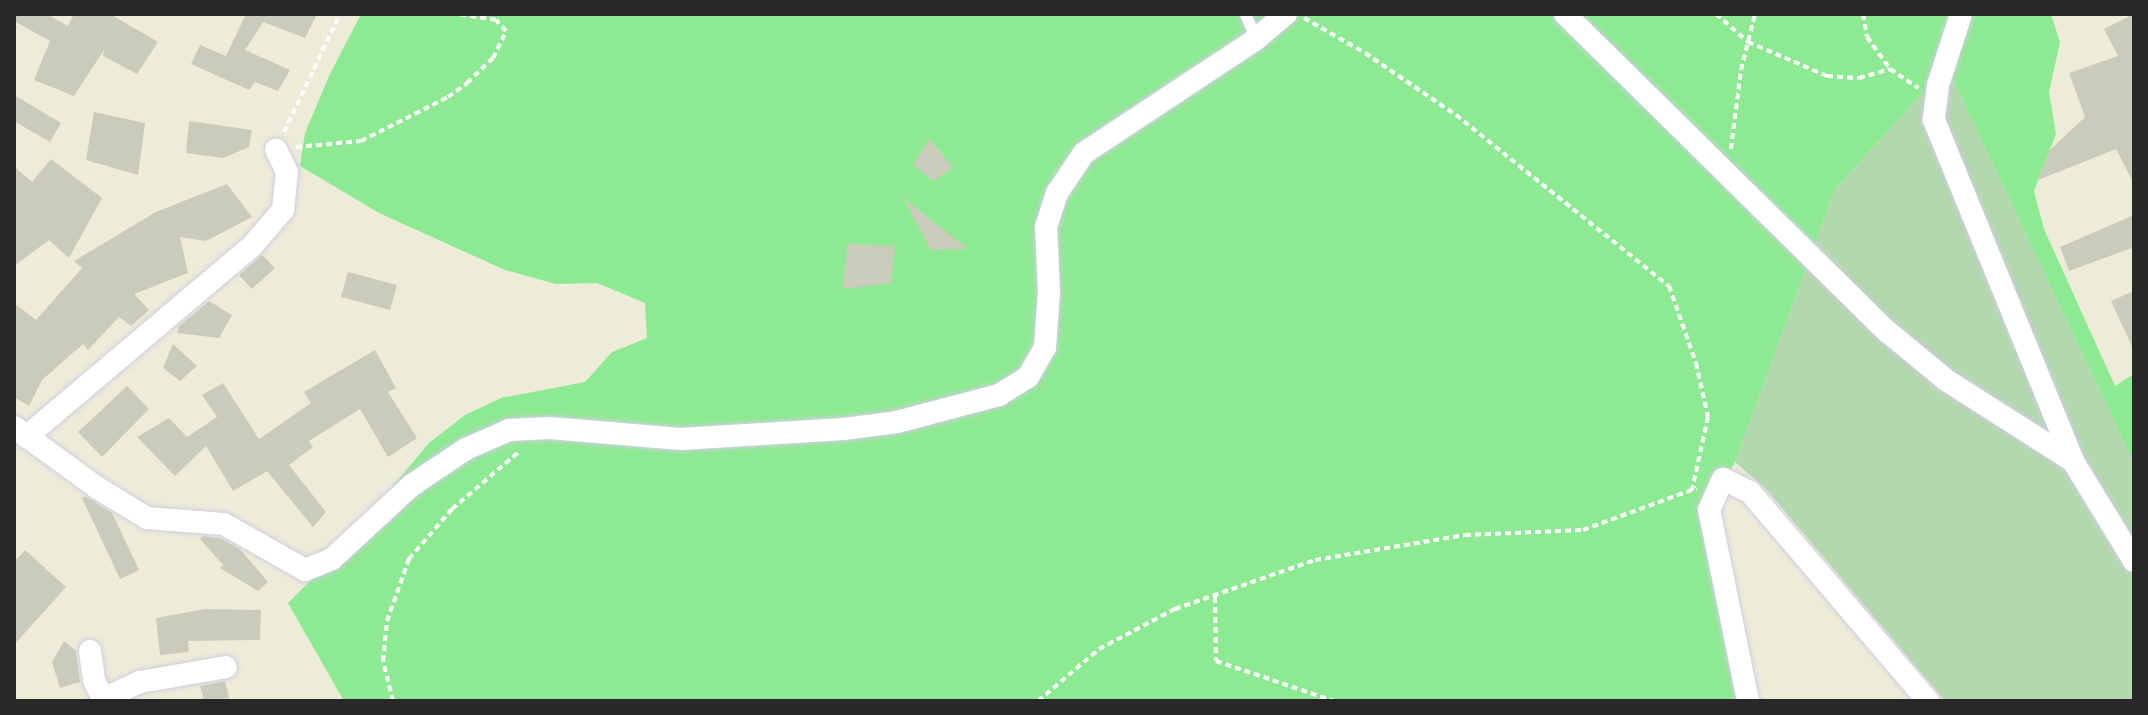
<!DOCTYPE html>
<style>
body{margin:0}
#map{position:relative;width:2148px;height:715px;overflow:hidden;background:#edecd8;font-family:Quicksand,sans-serif}
div>[style]{position:absolute}
[style*='--x']{left:calc(var(--x)*1px);top:calc(var(--y)*1px);width:calc(var(--w)*1px);rotate:calc(var(--a)*1deg)}
.green>*{inset:0;background:#8eea92}
.cemetery>*{inset:0;background:#b2d8ad}
.building>*{inset:0;background:#cbcbbb}
.path>*{height:4px;margin-top:-2px;transform-origin:0;background:repeating-linear-gradient(90deg,#fff 0 6px,transparent 0 10px)}
.roads{filter:drop-shadow(0 0 2px #d1cde3) drop-shadow(0 0 2px #d1cde3)}
.service>*{height:11px;margin:-5.5px;padding:0 5.5px;transform-origin:5.5px;border-radius:5.5px;background:#fff}
.minor>*{height:22px;margin:-11px;padding:0 11px;transform-origin:11px;border-radius:11px;background:#fff}
span{translate:-50% -50%;white-space:nowrap;text-align:center;line-height:1.15;-webkit-text-stroke:7px #fff;paint-order:stroke}
.frame{position:absolute;inset:0;border:16px solid #282828;pointer-events:none}
</style>
<div id="map">
<div class="green">
<i style="clip-path:polygon(361px 14px,2051px 14px,2060px 42px,2049px 92px,2056px 134px,2034px 191px,2044px 229px,2115px 386px,2134px 374px,2134px 463px,1947px 67px,1835px 189px,1735px 462px,1709px 510px,1748px 701px,344px 701px,288px 603px,332px 559px,429px 443px,465px 415px,501px 398px,585px 382px,612px 352px,647px 338px,645px 303px,597px 283px,556px 284px,505px 270px,379px 213px,300px 166px,305px 133px,329px 76px)"></i>
</div>
<div class="cemetery">
<i style="clip-path:polygon(1947px 67px,2134px 463px,2134px 701px,1945px 701px,1766px 489px,1735px 462px,1835px 189px)"></i>
</div>
<div class="building">
<i style="clip-path:polygon(14px 14px,47px 14px,68px 26px,74px 14px,110px 14px,158px 42px,137px 74px,103px 56px,104px 50px,74px 96px,34px 80px,50px 41px,14px 21px)"></i>
<i style="clip-path:polygon(246px 14px,317px 14px,305px 38px,263px 22px,245px 50px,290px 70px,278px 91px,255px 82px,249px 90px,191px 64px,200px 45px,226px 56px)"></i>
<i style="clip-path:polygon(2134px 14px,2134px 184px,2116px 149px,2038px 180px,2050px 150px,2085px 117px,2069px 73px,2118px 56px,2104px 29px)"></i>
<i style="clip-path:polygon(14px 95px,61px 123px,50px 142px,14px 121px)"></i>
<i style="clip-path:polygon(94px 112px,145px 123px,138px 175px,86px 160px)"></i>
<i style="clip-path:polygon(189px 121px,252px 130px,249px 147px,223px 158px,186px 153px)"></i>
<i style="clip-path:polygon(930px 139px,953px 168px,933px 181px,913px 164px)"></i>
<i style="clip-path:polygon(51px 159px,102px 198px,69px 258px,49px 240px,14px 266px,14px 166px,32px 182px)"></i>
<i style="clip-path:polygon(227px 184px,252px 217px,206px 241px,180px 237px,188px 273px,134px 294px,149px 310px,131px 326px,119px 317px,88px 350px,83px 344px,42px 380px,29px 406px,14px 397px,14px 303px,36px 320px,82px 268px,74px 261px,156px 212px)"></i>
<i style="clip-path:polygon(903px 198px,944px 230px,968px 249px,931px 250px)"></i>
<i style="clip-path:polygon(2134px 215px,2134px 247px,2069px 271px,2060px 247px)"></i>
<i style="clip-path:polygon(847px 244px,895px 246px,891px 283px,843px 289px)"></i>
<i style="clip-path:polygon(262px 255px,275px 268px,252px 289px,239px 275px)"></i>
<i style="clip-path:polygon(348px 272px,397px 285px,390px 310px,341px 297px)"></i>
<i style="clip-path:polygon(2134px 291px,2134px 351px,2111px 301px)"></i>
<i style="clip-path:polygon(209px 301px,232px 315px,219px 338px,177px 333px,179px 326px)"></i>
<i style="clip-path:polygon(173px 344px,197px 366px,180px 381px,163px 368px)"></i>
<i style="clip-path:polygon(375px 350px,396px 388px,388px 392px,417px 438px,388px 457px,360px 409px,309px 441px,313px 447px,289px 465px,326px 512px,313px 527px,267px 471px,233px 491px,206px 446px,175px 476px,137px 437px,169px 418px,187px 437px,217px 417px,202px 395px,223px 383px,259px 439px,311px 403px,304px 392px)"></i>
<i style="clip-path:polygon(127px 386px,149px 409px,102px 457px,78px 432px)"></i>
<i style="clip-path:polygon(85px 496px,112px 513px,139px 570px,120px 579px,82px 498px)"></i>
<i style="clip-path:polygon(203px 536px,220px 538px,240px 549px,268px 582px,258px 591px,220px 568px,223px 565px,200px 539px)"></i>
<i style="clip-path:polygon(25px 550px,66px 587px,14px 645px,14px 562px)"></i>
<i style="clip-path:polygon(206px 609px,261px 610px,260px 640px,188px 641px,189px 652px,160px 655px,156px 618px)"></i>
<i style="clip-path:polygon(64px 641px,76px 651px,80px 682px,60px 688px,52px 662px)"></i>
<i style="clip-path:polygon(225px 681px,229px 698px,204px 701px,200px 686px)"></i>
</div>
<div class="path">
<i style="--x:1716;--y:14;--w:43;--a:41.2"></i>
<i style="--x:1748;--y:42;--w:86;--a:23.3"></i>
<i style="--x:1827;--y:76;--w:32;--a:4"></i>
<i style="--x:1859;--y:78;--w:32;--a:-16"></i>
<i style="--x:1863;--y:14;--w:23;--a:80"></i>
<i style="--x:1867;--y:37;--w:39;--a:54"></i>
<i style="--x:1890;--y:69;--w:34;--a:34"></i>
<i style="--x:1304;--y:18;--w:70;--a:29.8"></i>
<i style="--x:1365;--y:53;--w:110;--a:34.3"></i>
<i style="--x:1456;--y:115;--w:273;--a:38.8"></i>
<i style="--x:1669;--y:286;--w:82;--a:70.7"></i>
<i style="--x:1696;--y:363;--w:55;--a:77.5"></i>
<i style="--x:1708;--y:417;--w:75;--a:102.4"></i>
<i style="--x:284;--y:132;--w:131;--a:-64.6"></i>
<i style="--x:296;--y:147;--w:65;--a:-5.3"></i>
<i style="--x:361;--y:141;--w:97;--a:-26.8"></i>
<i style="--x:448;--y:97;--w:24;--a:-36"></i>
<i style="--x:467;--y:83;--w:36;--a:-44"></i>
<i style="--x:493;--y:58;--w:30;--a:-64"></i>
<i style="--x:506;--y:31;--w:15;--a:-132"></i>
<i style="--x:496;--y:20;--w:37;--a:-171"></i>
<i style="--x:1731;--y:149;--w:80;--a:-82.8"></i>
<i style="--x:1741;--y:70;--w:58;--a:-76"></i>
<i style="--x:1215;--y:597;--w:64;--a:89.1"></i>
<i style="--x:1216;--y:661;--w:125;--a:18.7"></i>
<i style="--x:393;--y:701;--w:41;--a:-104"></i>
<i style="--x:383;--y:661;--w:40;--a:-84.3"></i>
<i style="--x:387;--y:621;--w:66;--a:-70.5"></i>
<i style="--x:409;--y:559;--w:66;--a:-49.3"></i>
<i style="--x:452;--y:509;--w:89;--a:-40.5"></i>
<i style="--x:1038;--y:701;--w:80;--a:-40.4"></i>
<i style="--x:1099;--y:649;--w:86;--a:-27.8"></i>
<i style="--x:1175;--y:609;--w:148;--a:-19.3"></i>
<i style="--x:1315;--y:560;--w:152;--a:-9.5"></i>
<i style="--x:1465;--y:535;--w:118;--a:-2.4"></i>
<i style="--x:1583;--y:530;--w:121;--a:-20.2"></i>
</div>
<div class="roads">
<div class="service">
<i style="--x:1245;--y:14;--w:27;--a:66"></i>
</div>
<div class="minor">
<i style="--x:1565;--y:14;--w:453;--a:44.6"></i>
<i style="--x:1888;--y:332;--w:75;--a:39.6"></i>
<i style="--x:1946;--y:380;--w:151;--a:32.5"></i>
<i style="--x:1961;--y:14;--w:75;--a:107.9"></i>
<i style="--x:1938;--y:85;--w:35;--a:97"></i>
<i style="--x:1934;--y:120;--w:368;--a:67.8"></i>
<i style="--x:2073;--y:461;--w:117;--a:58.6"></i>
<i style="--x:14;--y:427;--w:102;--a:36.2"></i>
<i style="--x:96;--y:487;--w:60;--a:31.3"></i>
<i style="--x:147;--y:518;--w:77;--a:4.5"></i>
<i style="--x:224;--y:524;--w:93;--a:29.6"></i>
<i style="--x:305;--y:570;--w:29;--a:-22"></i>
<i style="--x:332;--y:559;--w:109;--a:-42.8"></i>
<i style="--x:412;--y:485;--w:65;--a:-33.7"></i>
<i style="--x:466;--y:449;--w:47;--a:-23.8"></i>
<i style="--x:509;--y:430;--w:41;--a:-2.8"></i>
<i style="--x:550;--y:428;--w:131;--a:4.8"></i>
<i style="--x:681;--y:439;--w:163;--a:-3.5"></i>
<i style="--x:844;--y:429;--w:53;--a:-7.5"></i>
<i style="--x:897;--y:422;--w:106;--a:-14.8"></i>
<i style="--x:999;--y:395;--w:34;--a:-32"></i>
<i style="--x:1028;--y:377;--w:34;--a:-60"></i>
<i style="--x:1045;--y:348;--w:56;--a:-85.9"></i>
<i style="--x:1049;--y:292;--w:65;--a:-92.6"></i>
<i style="--x:1046;--y:227;--w:36;--a:-72"></i>
<i style="--x:1057;--y:193;--w:48;--a:-56"></i>
<i style="--x:1084;--y:153;--w:206;--a:-33.5"></i>
<i style="--x:1256;--y:39;--w:39;--a:-40"></i>
<i style="--x:26;--y:437;--w:296;--a:-40.2"></i>
<i style="--x:252;--y:246;--w:48;--a:-49.3"></i>
<i style="--x:283;--y:210;--w:38;--a:-84"></i>
<i style="--x:287;--y:172;--w:25;--a:-116"></i>
<i style="--x:90;--y:651;--w:29;--a:82"></i>
<i style="--x:94;--y:680;--w:23;--a:65"></i>
<i style="--x:109;--y:701;--w:9;--a:-54"></i>
<i style="--x:114;--y:694;--w:29;--a:-25"></i>
<i style="--x:140;--y:682;--w:87;--a:-9.9"></i>
<i style="--x:1748;--y:701;--w:195;--a:-101.5"></i>
<i style="--x:1709;--y:510;--w:34;--a:-66"></i>
<i style="--x:1723;--y:479;--w:30;--a:26"></i>
<i style="--x:1750;--y:492;--w:275;--a:49.6"></i>
</div>
</div>
<div class="frame"></div>
</div>
